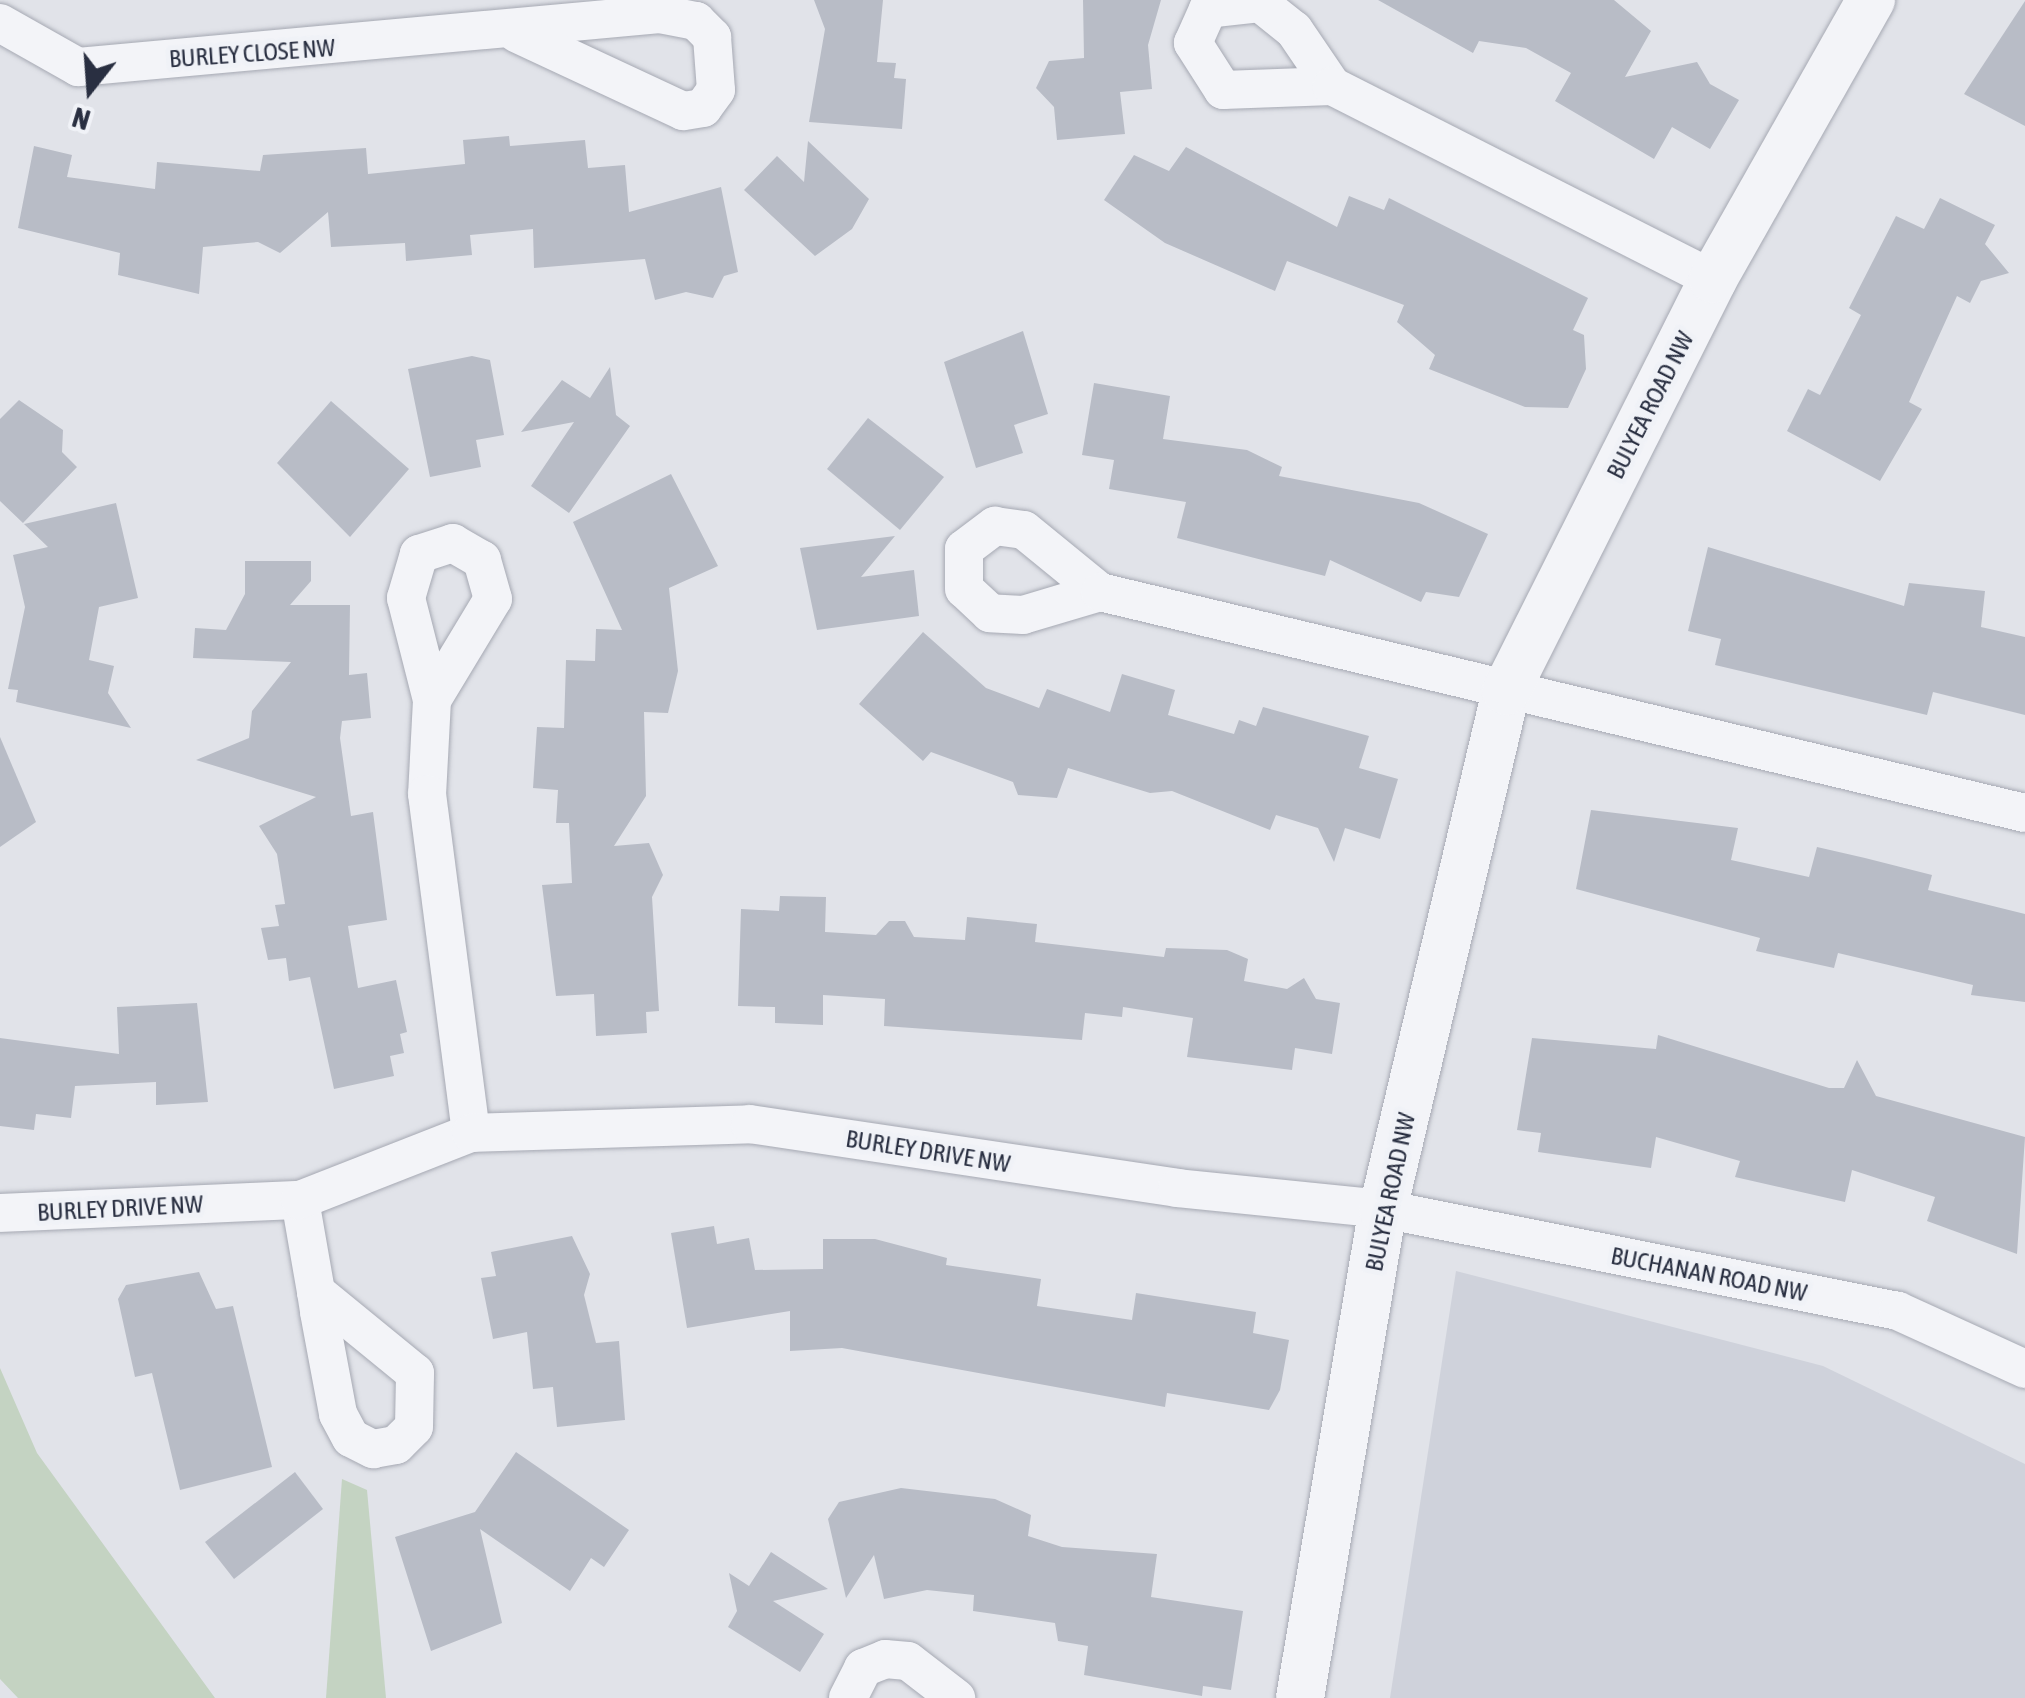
<!DOCTYPE html>
<style>
body{margin:0}
#map{position:relative;width:2025px;height:1698px;overflow:hidden;background:#e1e3e9;font-family:"Asap Condensed",sans-serif}
div>[style]{position:absolute}
[style*='--x']{left:calc(var(--x)*1px);top:calc(var(--y)*1px);width:calc(var(--w)*1px);rotate:calc(var(--a)*1deg)}
.built>*{inset:0;background:#cfd2db}
.green>*{inset:0;background:#c4d3c2}
.building>*{inset:0;background:#b8bcc6}
.roads{filter:drop-shadow(0 0 2px #a6a9b3) drop-shadow(0 0 2px #a6a9b3)}
.minor>*{height:38px;margin:-19px;padding:0 19px;transform-origin:19px;border-radius:19px;background:#f3f4f8}
.tertiary>*{height:48px;margin:-24px;padding:0 24px;transform-origin:24px;border-radius:24px;background:#f3f4f8}
span{translate:-50% -50%;white-space:nowrap;text-align:center;line-height:1.15;-webkit-text-stroke:10px #f0f2f7;paint-order:stroke}
.street-label{font-size:25px;color:#292f41}
.north{position:absolute;left:40px;top:40px;width:100px;height:100px;-webkit-text-stroke:8px #f0f2f7;paint-order:stroke;rotate:197deg;font-size:28px;font-weight:700;line-height:40px;text-align:center;color:#292f41}
.north::after{content:'';display:block;margin:auto;width:35px;height:45px;background:#292f41;clip-path:polygon(50% 0,100% 100%,50% 72%,0 100%)}
</style>
<div id="map">
<div class="built">
<i style="clip-path:polygon(1456px 1271px,1823px 1366px,2025px 1464px,2025px 1698px,1390px 1698px)"></i>
</div>
<div class="green">
<i style="clip-path:polygon(0 1368px,37px 1453px,215px 1698px,18px 1698px,0 1679px)"></i>
<i style="clip-path:polygon(342px 1479px,367px 1490px,386px 1698px,326px 1698px)"></i>
</div>
<div class="building">
<i style="clip-path:polygon(814px 0,883px 0,877px 62px,896px 63px,894px 78px,906px 79px,902px 129px,809px 122px,825px 29px)"></i>
<i style="clip-path:polygon(1083px 0,1161px 0,1148px 45px,1152px 89px,1120px 92px,1125px 134px,1057px 140px,1054px 107px,1036px 88px,1049px 61px,1084px 58px)"></i>
<i style="clip-path:polygon(1378px 0,1614px 0,1651px 31px,1625px 77px,1697px 62px,1710px 84px,1739px 100px,1710px 149px,1672px 127px,1654px 159px,1555px 101px,1571px 73px,1526px 48px,1479px 41px,1473px 53px)"></i>
<i style="clip-path:polygon(2025px 1px,2025px 126px,1964px 94px)"></i>
<i style="clip-path:polygon(509px 136px,510px 146px,585px 140px,588px 168px,625px 165px,629px 212px,721px 187px,738px 272px,724px 276px,713px 298px,686px 292px,655px 300px,645px 259px,534px 268px,533px 229px,470px 235px,472px 255px,406px 261px,405px 243px,331px 247px,328px 212px,280px 253px,258px 242px,203px 247px,199px 294px,118px 275px,120px 253px,18px 228px,34px 146px,72px 155px,67px 177px,155px 189px,157px 162px,260px 171px,263px 155px,366px 148px,368px 174px,465px 164px,463px 140px)"></i>
<i style="clip-path:polygon(808px 141px,869px 199px,852px 229px,815px 256px,744px 190px,777px 156px,804px 182px)"></i>
<i style="clip-path:polygon(1186px 147px,1337px 227px,1349px 196px,1384px 210px,1389px 198px,1588px 298px,1573px 330px,1584px 335px,1586px 369px,1568px 408px,1525px 407px,1429px 369px,1435px 355px,1397px 322px,1404px 305px,1287px 261px,1275px 291px,1165px 243px,1104px 200px,1134px 155px,1169px 171px)"></i>
<i style="clip-path:polygon(1940px 198px,1995px 225px,1985px 244px,2009px 273px,1981px 281px,1970px 303px,1957px 296px,1909px 402px,1922px 409px,1880px 481px,1787px 431px,1808px 389px,1820px 395px,1861px 315px,1849px 308px,1896px 216px,1924px 229px)"></i>
<i style="clip-path:polygon(1023px 331px,1048px 414px,1014px 425px,1023px 453px,976px 468px,944px 362px)"></i>
<i style="clip-path:polygon(472px 356px,490px 360px,504px 435px,476px 440px,481px 467px,430px 477px,408px 369px)"></i>
<i style="clip-path:polygon(610px 367px,616px 415px,630px 426px,569px 513px,531px 486px,574px 422px,521px 432px,562px 380px,590px 398px)"></i>
<i style="clip-path:polygon(1094px 383px,1170px 396px,1163px 439px,1247px 450px,1282px 467px,1279px 476px,1419px 503px,1488px 534px,1459px 597px,1426px 592px,1421px 602px,1330px 560px,1325px 576px,1177px 538px,1186px 502px,1109px 489px,1114px 460px,1082px 455px)"></i>
<i style="clip-path:polygon(19px 400px,63px 430px,62px 452px,77px 467px,23px 523px,0 501px,0 419px)"></i>
<i style="clip-path:polygon(331px 401px,409px 469px,350px 537px,277px 463px)"></i>
<i style="clip-path:polygon(868px 418px,944px 477px,900px 530px,827px 469px)"></i>
<i style="clip-path:polygon(671px 474px,718px 566px,669px 588px,678px 671px,668px 713px,644px 712px,646px 796px,614px 846px,649px 843px,663px 875px,652px 897px,659px 1011px,646px 1012px,647px 1033px,596px 1036px,594px 994px,556px 996px,542px 885px,572px 883px,569px 823px,556px 823px,558px 790px,533px 788px,537px 727px,564px 728px,566px 660px,595px 661px,596px 629px,622px 630px,573px 522px)"></i>
<i style="clip-path:polygon(116px 503px,138px 598px,99px 607px,89px 660px,114px 666px,108px 693px,131px 728px,16px 702px,18px 690px,8px 689px,25px 607px,13px 555px,48px 547px,24px 524px)"></i>
<i style="clip-path:polygon(895px 536px,861px 577px,914px 570px,919px 616px,817px 630px,800px 548px)"></i>
<i style="clip-path:polygon(1708px 547px,1904px 606px,1909px 583px,1985px 591px,1981px 627px,2025px 637px,2025px 715px,1933px 692px,1927px 715px,1715px 665px,1721px 639px,1688px 631px)"></i>
<i style="clip-path:polygon(245px 561px,311px 561px,311px 581px,290px 605px,350px 605px,349px 675px,367px 673px,371px 718px,342px 721px,340px 738px,351px 816px,373px 812px,387px 920px,348px 926px,358px 988px,396px 980px,407px 1032px,400px 1034px,404px 1053px,390px 1056px,394px 1076px,334px 1089px,310px 977px,289px 981px,286px 958px,268px 960px,261px 928px,279px 926px,275px 905px,285px 904px,277px 854px,259px 826px,316px 797px,196px 760px,249px 738px,252px 711px,291px 662px,193px 658px,195px 628px,226px 630px,245px 594px)"></i>
<i style="clip-path:polygon(923px 632px,986px 688px,1039px 708px,1047px 689px,1110px 712px,1122px 674px,1175px 690px,1168px 715px,1234px 734px,1239px 720px,1256px 726px,1263px 707px,1369px 736px,1359px 768px,1398px 779px,1380px 839px,1345px 828px,1334px 862px,1318px 828px,1276px 815px,1270px 830px,1172px 791px,1150px 793px,1068px 768px,1057px 798px,1018px 795px,1013px 782px,931px 752px,923px 761px,859px 704px)"></i>
<i style="clip-path:polygon(0 737px,36px 822px,0 847px)"></i>
<i style="clip-path:polygon(1591px 810px,1738px 828px,1731px 860px,1809px 877px,1817px 847px,1865px 858px,1932px 875px,1928px 890px,2025px 914px,2025px 1002px,1971px 995px,1973px 985px,1838px 953px,1834px 968px,1756px 951px,1760px 938px,1576px 889px)"></i>
<i style="clip-path:polygon(780px 896px,826px 897px,825px 932px,876px 935px,889px 921px,905px 921px,914px 937px,965px 940px,967px 917px,1037px 924px,1035px 942px,1164px 957px,1166px 948px,1227px 950px,1248px 959px,1244px 981px,1287px 989px,1304px 978px,1316px 999px,1340px 1003px,1332px 1054px,1295px 1048px,1292px 1070px,1187px 1057px,1193px 1018px,1123px 1007px,1122px 1017px,1085px 1013px,1082px 1040px,884px 1026px,885px 999px,823px 995px,823px 1025px,775px 1023px,775px 1007px,738px 1006px,741px 909px,779px 911px)"></i>
<i style="clip-path:polygon(197px 1003px,208px 1102px,156px 1105px,156px 1082px,75px 1086px,71px 1118px,36px 1114px,34px 1130px,0 1126px,0 1038px,119px 1054px,117px 1007px)"></i>
<i style="clip-path:polygon(1658px 1035px,1829px 1088px,1844px 1088px,1857px 1060px,1876px 1096px,2025px 1137px,2017px 1254px,1927px 1221px,1935px 1197px,1852px 1170px,1845px 1202px,1735px 1177px,1740px 1161px,1656px 1137px,1651px 1168px,1538px 1152px,1541px 1133px,1517px 1130px,1532px 1038px,1656px 1049px)"></i>
<i style="clip-path:polygon(714px 1226px,717px 1244px,749px 1238px,755px 1270px,823px 1269px,823px 1239px,875px 1239px,947px 1258px,946px 1265px,1041px 1279px,1037px 1306px,1132px 1320px,1136px 1293px,1256px 1312px,1253px 1333px,1289px 1340px,1280px 1390px,1269px 1410px,1167px 1393px,1165px 1407px,842px 1348px,790px 1351px,790px 1311px,687px 1328px,671px 1233px)"></i>
<i style="clip-path:polygon(572px 1236px,590px 1274px,584px 1295px,596px 1343px,619px 1341px,625px 1420px,557px 1427px,553px 1387px,533px 1389px,527px 1332px,493px 1339px,481px 1278px,496px 1276px,491px 1252px)"></i>
<i style="clip-path:polygon(199px 1272px,216px 1309px,233px 1306px,272px 1467px,180px 1490px,152px 1373px,135px 1377px,118px 1299px,126px 1285px)"></i>
<i style="clip-path:polygon(516px 1452px,629px 1530px,604px 1567px,591px 1558px,570px 1591px,480px 1529px,502px 1623px,431px 1651px,395px 1537px,475px 1512px)"></i>
<i style="clip-path:polygon(295px 1472px,323px 1509px,234px 1579px,205px 1542px)"></i>
<i style="clip-path:polygon(901px 1488px,995px 1499px,1031px 1515px,1028px 1536px,1062px 1547px,1157px 1554px,1151px 1597px,1243px 1611px,1231px 1690px,1203px 1686px,1202px 1696px,1084px 1675px,1088px 1646px,1058px 1641px,1055px 1623px,973px 1611px,974px 1595px,927px 1590px,884px 1599px,874px 1555px,846px 1598px,828px 1519px,839px 1502px)"></i>
<i style="clip-path:polygon(771px 1552px,828px 1589px,773px 1601px,824px 1634px,800px 1672px,728px 1627px,737px 1611px,729px 1573px,749px 1586px)"></i>
</div>
<div class="roads">
<div class="minor">
<i style="--x:0;--y:23;--w:90;--a:29.4"></i>
<i style="--x:78;--y:67;--w:584;--a:-5.2"></i>
<i style="--x:660;--y:14;--w:37;--a:11"></i>
<i style="--x:696;--y:21;--w:23;--a:45"></i>
<i style="--x:712;--y:37;--w:53;--a:85.7"></i>
<i style="--x:716;--y:90;--w:22;--a:126"></i>
<i style="--x:703;--y:108;--w:20;--a:171"></i>
<i style="--x:683;--y:111;--w:184;--a:-155"></i>
<i style="--x:1332;--y:86;--w:109;--a:177.9"></i>
<i style="--x:1223;--y:90;--w:56;--a:-122.6"></i>
<i style="--x:1193;--y:43;--w:37;--a:-66"></i>
<i style="--x:1208;--y:9;--w:52;--a:-6.6"></i>
<i style="--x:1260;--y:3;--w:43;--a:38.5"></i>
<i style="--x:1294;--y:30;--w:68;--a:55.8"></i>
<i style="--x:1332;--y:86;--w:427;--a:26.9"></i>
<i style="--x:1100;--y:592;--w:80;--a:163.4"></i>
<i style="--x:1023;--y:615;--w:33;--a:-177"></i>
<i style="--x:990;--y:613;--w:35;--a:-137"></i>
<i style="--x:964;--y:589;--w:40;--a:-90"></i>
<i style="--x:964;--y:549;--w:39;--a:-37"></i>
<i style="--x:995;--y:526;--w:29;--a:8"></i>
<i style="--x:1024;--y:530;--w:98;--a:39.2"></i>
<i style="--x:1100;--y:592;--w:951;--a:13.44"></i>
<i style="--x:432;--y:700;--w:118;--a:-58.9"></i>
<i style="--x:493;--y:599;--w:41;--a:-105.8"></i>
<i style="--x:482;--y:560;--w:34;--a:-150"></i>
<i style="--x:453;--y:543;--w:36;--a:162"></i>
<i style="--x:419;--y:554;--w:46;--a:106.5"></i>
<i style="--x:406;--y:598;--w:105;--a:75.7"></i>
<i style="--x:432;--y:700;--w:94;--a:93"></i>
<i style="--x:427;--y:794;--w:342;--a:82.6"></i>
<i style="--x:300;--y:1200;--w:93;--a:80.1"></i>
<i style="--x:316;--y:1292;--w:20;--a:81"></i>
<i style="--x:319;--y:1312;--w:104;--a:79.4"></i>
<i style="--x:338;--y:1414;--w:27;--a:62"></i>
<i style="--x:351;--y:1438;--w:25;--a:27"></i>
<i style="--x:373;--y:1449;--w:23;--a:-10"></i>
<i style="--x:396;--y:1445;--w:25;--a:-45"></i>
<i style="--x:414;--y:1427;--w:54;--a:-88.9"></i>
<i style="--x:415;--y:1373;--w:128;--a:-140.7"></i>
<i style="--x:0;--y:1213;--w:300;--a:-2.5"></i>
<i style="--x:300;--y:1200;--w:184;--a:-21.4"></i>
<i style="--x:471;--y:1133;--w:279;--a:-1.8"></i>
<i style="--x:750;--y:1124;--w:432;--a:8.5"></i>
<i style="--x:1177;--y:1188;--w:207;--a:5.8"></i>
<i style="--x:1383;--y:1209;--w:525;--a:11.2"></i>
<i style="--x:1898;--y:1311;--w:140;--a:24.5"></i>
<i style="--x:848;--y:1698;--w:34;--a:-63"></i>
<i style="--x:863;--y:1668;--w:24;--a:-22"></i>
<i style="--x:885;--y:1659;--w:23;--a:5"></i>
<i style="--x:908;--y:1661;--w:61;--a:37.6"></i>
</div>
<div class="tertiary">
<i style="--x:1300;--y:1698;--w:496;--a:-80.4"></i>
<i style="--x:1383;--y:1209;--w:532;--a:-76.64"></i>
<i style="--x:1506;--y:691;--w:461;--a:-63.3"></i>
<i style="--x:1713;--y:279;--w:321;--a:-60.5"></i>
</div>
</div>
<div class="street-label">
<span style="left:252px;top:53px;rotate:-4deg">BURLEY CLOSE NW</span>
<span style="left:1650px;top:405px;rotate:-63deg">BULYEA ROAD NW</span>
<span style="left:928px;top:1151px;rotate:9deg">BURLEY DRIVE NW</span>
<span style="left:1390px;top:1192px;rotate:-78deg">BULYEA ROAD NW</span>
<span style="left:120px;top:1208px;rotate:-3deg">BURLEY DRIVE NW</span>
<span style="left:1709px;top:1274px;rotate:11deg">BUCHANAN ROAD NW</span>
</div>
<div class="north">N</div>
</div>
